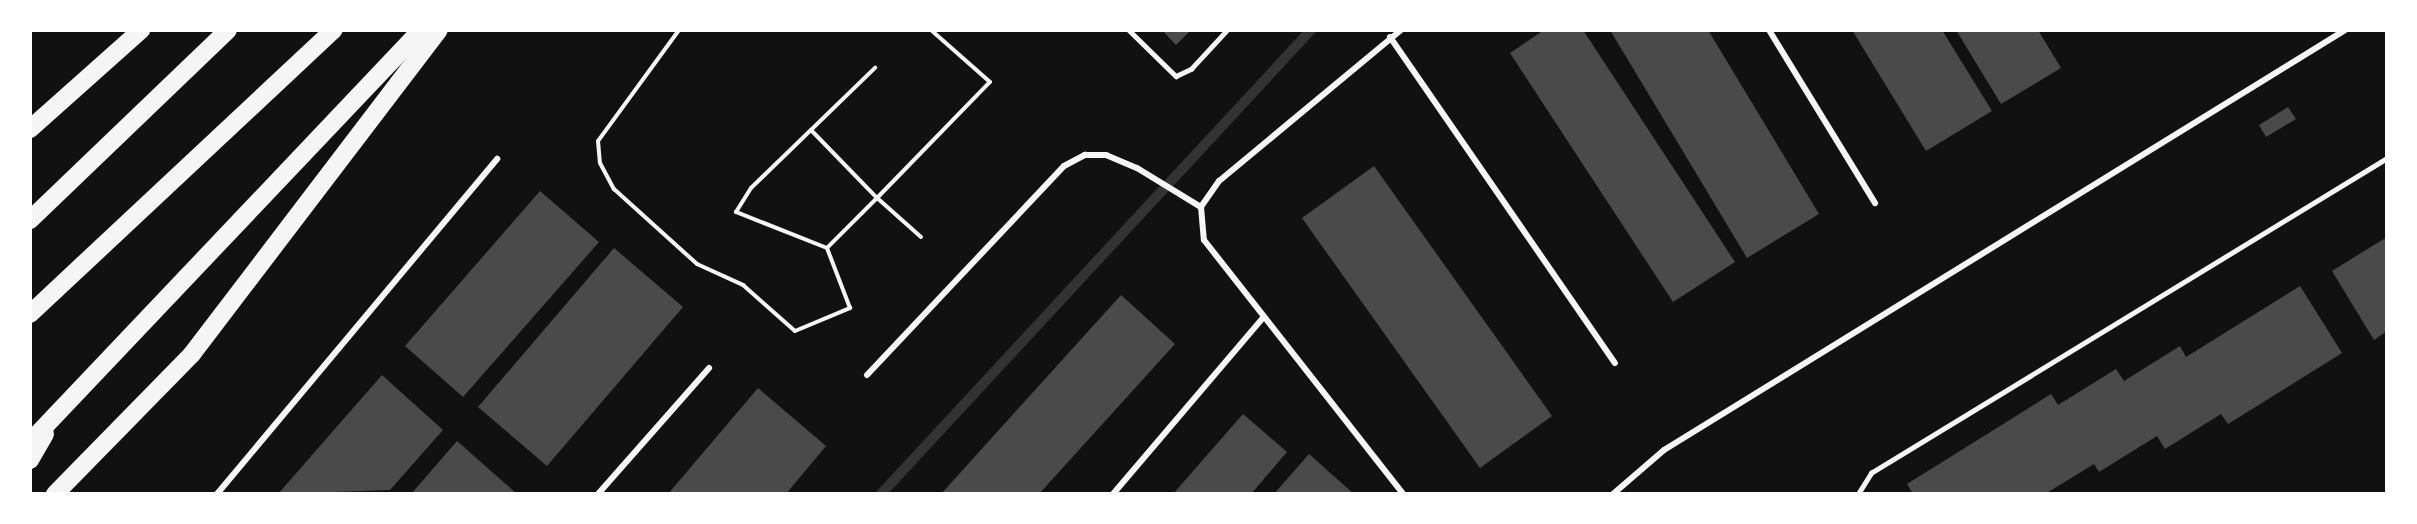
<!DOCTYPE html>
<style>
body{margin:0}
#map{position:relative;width:2417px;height:524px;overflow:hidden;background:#111;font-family:Arial,sans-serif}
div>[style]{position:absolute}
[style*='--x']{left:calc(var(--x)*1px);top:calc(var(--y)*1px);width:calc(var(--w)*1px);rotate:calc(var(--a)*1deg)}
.stream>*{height:10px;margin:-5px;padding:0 5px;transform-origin:5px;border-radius:5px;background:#333}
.building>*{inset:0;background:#4a4a4a}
.path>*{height:4px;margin:-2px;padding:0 2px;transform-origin:2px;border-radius:2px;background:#f5f5f5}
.service>*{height:4.5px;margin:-2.25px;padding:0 2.25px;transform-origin:2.25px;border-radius:2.25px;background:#f5f5f5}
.minor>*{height:6px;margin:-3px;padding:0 3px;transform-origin:3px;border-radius:3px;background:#f5f5f5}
.motorway>*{height:18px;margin:-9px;padding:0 9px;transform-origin:9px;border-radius:9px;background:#f5f5f5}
span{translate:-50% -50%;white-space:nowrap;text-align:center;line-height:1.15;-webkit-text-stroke:6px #fff;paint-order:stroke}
.frame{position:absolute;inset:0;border:32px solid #fff;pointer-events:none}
</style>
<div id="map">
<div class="stream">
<i style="--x:881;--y:494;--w:633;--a:-47.18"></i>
</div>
<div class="building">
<i style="clip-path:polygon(1162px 30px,1191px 30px,1176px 45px)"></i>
<i style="clip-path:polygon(1544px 30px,1583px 30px,1735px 262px,1673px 302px,1510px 53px)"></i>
<i style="clip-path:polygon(1610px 30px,1708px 30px,1819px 214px,1747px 258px)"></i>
<i style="clip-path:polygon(1852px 30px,1942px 30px,1992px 111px,1926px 151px)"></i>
<i style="clip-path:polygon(1956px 30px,2038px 30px,2061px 68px,2001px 104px)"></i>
<i style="clip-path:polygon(2288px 107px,2296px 119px,2266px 137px,2259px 125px)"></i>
<i style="clip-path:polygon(1374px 166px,1552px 416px,1480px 468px,1302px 218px)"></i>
<i style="clip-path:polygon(540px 191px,599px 242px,463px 397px,405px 346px)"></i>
<i style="clip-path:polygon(2387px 237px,2387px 331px,2374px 340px,2332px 271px)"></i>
<i style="clip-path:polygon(614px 248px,683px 307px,547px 466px,478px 407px)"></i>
<i style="clip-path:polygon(2300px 286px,2342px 353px,2228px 424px,2221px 414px,2165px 449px,2157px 436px,2099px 472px,2094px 464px,2045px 494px,1913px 494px,1907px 484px,2051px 394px,2058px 405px,2116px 369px,2124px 381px,2180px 346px,2186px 357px)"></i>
<i style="clip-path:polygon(1121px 295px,1175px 344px,1039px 494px,941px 494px)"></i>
<i style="clip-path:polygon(382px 375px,443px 430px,390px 490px,278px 494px)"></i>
<i style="clip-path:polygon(758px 388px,826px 446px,786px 494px,668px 494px)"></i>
<i style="clip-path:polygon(1243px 414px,1287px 452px,1251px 494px,1173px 494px)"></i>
<i style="clip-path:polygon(457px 441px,517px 494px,411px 494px)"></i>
<i style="clip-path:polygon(1309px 454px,1354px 494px,1274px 494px)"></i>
</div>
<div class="path">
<i style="--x:679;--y:30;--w:137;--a:126.1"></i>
<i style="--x:598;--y:141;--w:22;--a:85"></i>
<i style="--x:600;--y:163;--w:30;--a:62"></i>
<i style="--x:614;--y:189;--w:112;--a:42.1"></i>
<i style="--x:697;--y:264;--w:51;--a:24.5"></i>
<i style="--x:743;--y:285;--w:69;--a:41.5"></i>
<i style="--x:795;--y:331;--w:60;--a:-22.7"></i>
<i style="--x:850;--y:308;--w:64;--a:-111"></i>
<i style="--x:827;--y:248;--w:98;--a:-158.4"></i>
<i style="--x:736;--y:212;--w:28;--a:-58"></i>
<i style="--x:751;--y:188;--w:173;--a:-44.1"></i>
<i style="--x:811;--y:130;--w:95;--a:45.9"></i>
<i style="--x:877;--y:198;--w:71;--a:135"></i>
<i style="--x:921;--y:237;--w:59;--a:-138.4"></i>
<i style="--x:877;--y:198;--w:162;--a:-45.8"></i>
<i style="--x:990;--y:82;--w:79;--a:-138.6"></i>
</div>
<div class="service">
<i style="--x:1129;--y:30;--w:66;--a:44.4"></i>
<i style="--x:1176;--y:76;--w:17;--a:-25"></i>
<i style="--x:1191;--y:69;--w:53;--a:-47.3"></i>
<i style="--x:1858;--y:494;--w:25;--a:-58"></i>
<i style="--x:1871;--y:473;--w:605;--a:-31.4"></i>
</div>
<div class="minor">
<i style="--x:1401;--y:30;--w:236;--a:140.3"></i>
<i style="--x:1219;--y:181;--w:32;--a:125"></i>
<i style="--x:1201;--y:207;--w:33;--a:85"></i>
<i style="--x:1204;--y:240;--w:323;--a:51.9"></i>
<i style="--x:1769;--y:30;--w:203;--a:58.5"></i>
<i style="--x:1390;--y:37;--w:396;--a:55.4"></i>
<i style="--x:867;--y:375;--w:287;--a:-46.7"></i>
<i style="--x:1064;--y:166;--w:24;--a:-28"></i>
<i style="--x:1085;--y:155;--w:21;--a:0"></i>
<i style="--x:1106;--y:155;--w:34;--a:23"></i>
<i style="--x:1137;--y:168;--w:75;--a:31.4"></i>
<i style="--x:217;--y:494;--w:437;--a:-50.1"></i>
<i style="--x:598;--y:494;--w:168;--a:-48.6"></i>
<i style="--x:1113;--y:494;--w:231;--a:-49.6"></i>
<i style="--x:1613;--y:494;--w:67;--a:-40.8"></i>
<i style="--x:1664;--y:450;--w:800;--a:-31.66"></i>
</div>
<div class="motorway">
<i style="--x:30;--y:129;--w:149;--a:-41.7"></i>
<i style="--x:30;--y:220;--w:274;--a:-43.8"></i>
<i style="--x:30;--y:314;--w:416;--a:-43.1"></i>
<i style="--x:30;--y:442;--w:568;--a:-46.5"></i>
<i style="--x:30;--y:460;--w:30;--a:-60"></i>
<i style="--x:55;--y:494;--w:196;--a:-45.6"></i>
<i style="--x:192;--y:354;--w:407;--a:-52.7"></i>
</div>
<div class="frame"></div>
</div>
